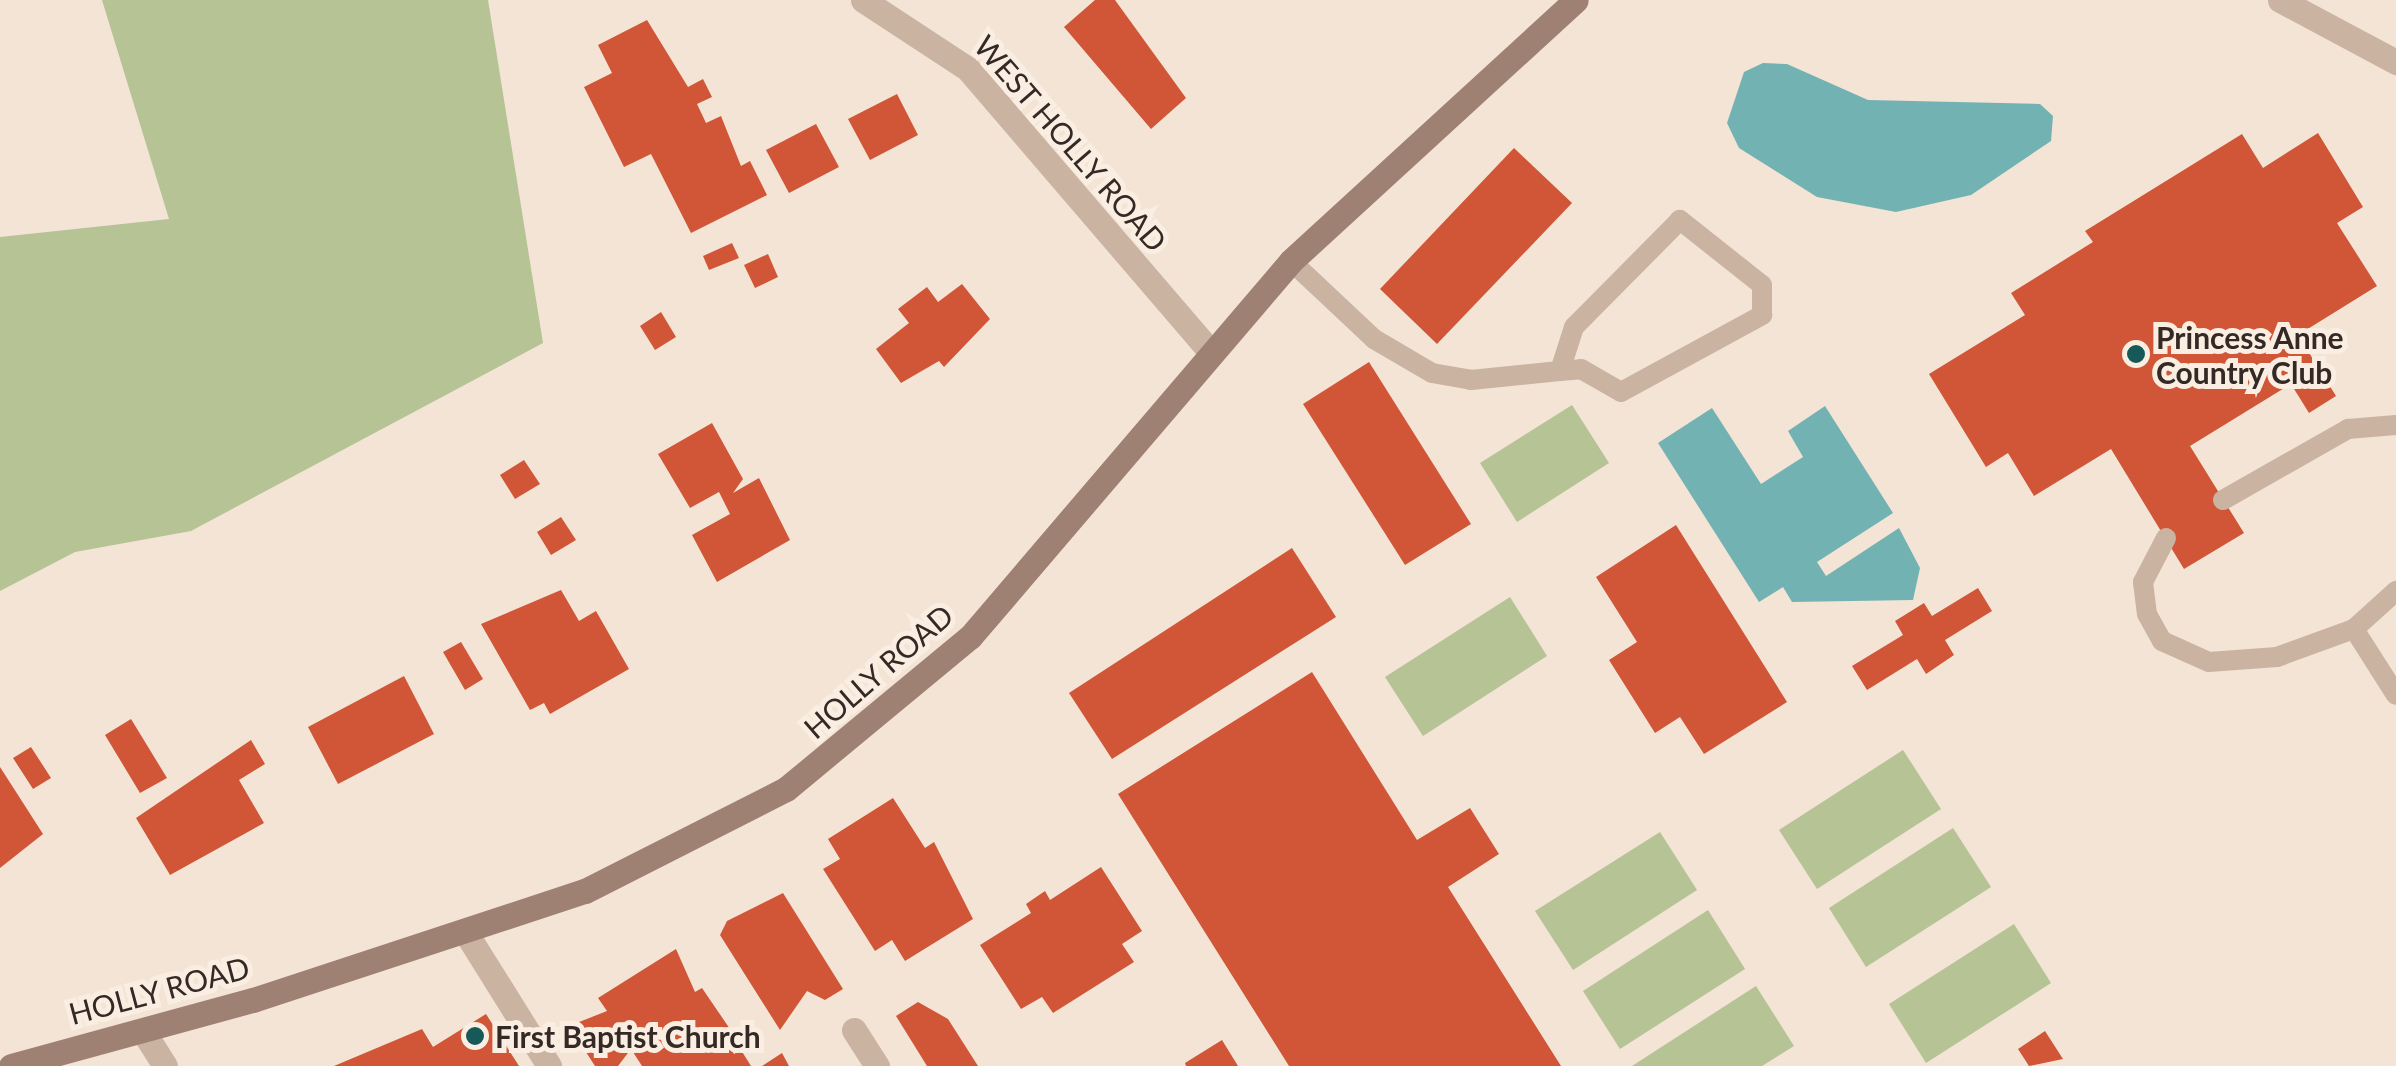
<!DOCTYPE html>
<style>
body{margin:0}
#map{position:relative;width:2396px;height:1066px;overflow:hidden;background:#f3e4d6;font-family:Lato,sans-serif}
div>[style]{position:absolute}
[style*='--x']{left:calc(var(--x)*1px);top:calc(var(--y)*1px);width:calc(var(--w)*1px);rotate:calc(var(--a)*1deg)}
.green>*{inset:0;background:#b5c395}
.water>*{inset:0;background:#73b2b2}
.building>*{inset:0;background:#d05637}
.lane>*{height:20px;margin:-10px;padding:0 10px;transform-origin:10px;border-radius:10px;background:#cbb3a1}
.street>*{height:25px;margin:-12.5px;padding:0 12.5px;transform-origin:12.5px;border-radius:12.5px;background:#cbb3a1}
.secondary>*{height:25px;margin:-12.5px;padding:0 12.5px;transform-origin:12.5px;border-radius:12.5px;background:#9f8173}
.dots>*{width:28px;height:28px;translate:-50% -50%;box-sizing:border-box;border:5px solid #faeee2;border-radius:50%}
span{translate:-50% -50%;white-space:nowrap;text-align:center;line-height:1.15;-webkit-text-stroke:10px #faeee2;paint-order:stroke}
.street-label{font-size:30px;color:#352925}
.poi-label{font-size:30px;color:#352925;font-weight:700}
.left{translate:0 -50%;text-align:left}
</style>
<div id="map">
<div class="green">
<i style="clip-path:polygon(102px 0,488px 0,543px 343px,191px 531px,75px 552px,0 591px,0 237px,169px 219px)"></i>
<i style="clip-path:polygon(1572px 405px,1609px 463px,1517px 522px,1480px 463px)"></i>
<i style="clip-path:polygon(1510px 597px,1547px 656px,1423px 736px,1385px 677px)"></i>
<i style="clip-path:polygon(1903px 750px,1941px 809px,1817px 889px,1779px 830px)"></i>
<i style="clip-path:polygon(1953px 828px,1991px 887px,1866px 967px,1829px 908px)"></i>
<i style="clip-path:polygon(1660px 832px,1697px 890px,1573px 970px,1535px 911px)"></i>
<i style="clip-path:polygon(1708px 910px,1745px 969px,1620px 1049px,1583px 991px)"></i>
<i style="clip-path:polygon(2014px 924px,2051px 983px,1926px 1063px,1889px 1004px)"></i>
<i style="clip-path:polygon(1756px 986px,1794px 1046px,1762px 1066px,1632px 1066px)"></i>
</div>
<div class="water">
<i style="clip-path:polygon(1763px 63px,1787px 64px,1868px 100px,2040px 104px,2053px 116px,2051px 141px,1971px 195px,1896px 212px,1817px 197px,1739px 148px,1727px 123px,1744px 72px)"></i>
<i style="clip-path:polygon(1825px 406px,1893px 513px,1817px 562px,1826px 576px,1899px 528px,1920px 568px,1913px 600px,1792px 602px,1783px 587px,1759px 602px,1658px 443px,1712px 408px,1761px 484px,1803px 457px,1788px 431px)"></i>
</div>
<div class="building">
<i style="clip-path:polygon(1095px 0,1115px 0,1186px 98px,1151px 129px,1064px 27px)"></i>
<i style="clip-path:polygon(647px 20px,688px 87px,703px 79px,712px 97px,697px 104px,706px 123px,721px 116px,741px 166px,750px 161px,767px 195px,691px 233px,651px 154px,624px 167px,584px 87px,612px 73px,598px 45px)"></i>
<i style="clip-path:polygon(897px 94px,918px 135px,870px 160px,848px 119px)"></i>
<i style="clip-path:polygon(816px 124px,839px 167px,789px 193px,766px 150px)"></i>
<i style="clip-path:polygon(2318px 133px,2363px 207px,2337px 223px,2377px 286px,2298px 335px,2336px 396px,2309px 413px,2291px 384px,2190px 446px,2244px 533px,2184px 569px,2111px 449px,2034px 496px,2008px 453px,1986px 467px,1929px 374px,2025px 315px,2011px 293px,2093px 242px,2085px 231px,2242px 134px,2263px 168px)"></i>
<i style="clip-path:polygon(1514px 148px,1572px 203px,1437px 344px,1380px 289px)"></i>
<i style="clip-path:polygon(732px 243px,739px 258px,709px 270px,703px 256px)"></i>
<i style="clip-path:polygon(768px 254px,778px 277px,755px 288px,744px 265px)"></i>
<i style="clip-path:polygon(962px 284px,990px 319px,944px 367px,939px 361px,901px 383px,876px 349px,909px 323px,898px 309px,927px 287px,938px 302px)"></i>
<i style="clip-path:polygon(661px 312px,676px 337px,655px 350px,640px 326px)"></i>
<i style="clip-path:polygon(1369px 362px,1471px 524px,1405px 565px,1303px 404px)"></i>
<i style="clip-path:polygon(712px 423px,743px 479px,733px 493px,759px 478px,790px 540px,717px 582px,692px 535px,730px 514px,719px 492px,690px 508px,658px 454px)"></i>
<i style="clip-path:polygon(524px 460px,540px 484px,515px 499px,500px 475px)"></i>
<i style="clip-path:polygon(561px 517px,576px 540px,551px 555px,537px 532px)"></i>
<i style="clip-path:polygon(1676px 525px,1787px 702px,1704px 754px,1680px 717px,1655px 733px,1609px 660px,1637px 642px,1596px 577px)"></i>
<i style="clip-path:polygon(1292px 548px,1336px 617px,1112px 759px,1069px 693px)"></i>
<i style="clip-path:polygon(1978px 588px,1992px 611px,1945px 640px,1954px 655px,1926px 674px,1917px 659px,1867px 690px,1852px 666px,1903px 635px,1895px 621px,1924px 603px,1932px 616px)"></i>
<i style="clip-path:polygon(561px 590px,579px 621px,596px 611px,629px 669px,550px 714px,544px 703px,530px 710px,481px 624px)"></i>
<i style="clip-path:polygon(461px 642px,483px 679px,465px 690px,443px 652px)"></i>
<i style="clip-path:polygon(1312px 672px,1417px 840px,1470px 808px,1499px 854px,1448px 887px,1561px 1066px,1289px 1066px,1118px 794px)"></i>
<i style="clip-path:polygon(404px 676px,434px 734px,338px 784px,308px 727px)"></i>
<i style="clip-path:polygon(131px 719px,167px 778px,140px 793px,105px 735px)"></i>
<i style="clip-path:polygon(251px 740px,265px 764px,239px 780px,264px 823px,170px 875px,136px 818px)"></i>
<i style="clip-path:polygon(31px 747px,51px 778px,33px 789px,13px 758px)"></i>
<i style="clip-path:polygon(0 767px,43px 834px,0 868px)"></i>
<i style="clip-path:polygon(893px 798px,925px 848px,934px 842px,973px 919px,905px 961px,892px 940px,875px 951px,823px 869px,840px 859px,828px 839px)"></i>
<i style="clip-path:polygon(1101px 867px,1142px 931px,1122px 944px,1134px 962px,1053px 1013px,1042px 997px,1021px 1009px,980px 945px,1031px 913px,1026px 904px,1045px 891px,1050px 900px)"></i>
<i style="clip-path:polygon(783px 893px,843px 989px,825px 1000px,807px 991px,780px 1030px,720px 935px,727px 921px)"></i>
<i style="clip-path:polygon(676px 949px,695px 992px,702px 988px,732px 1032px,723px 1037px,734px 1054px,741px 1050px,751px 1066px,642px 1066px,631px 1049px,618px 1066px,595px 1066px,569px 1026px,607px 1011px,598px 998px)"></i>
<i style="clip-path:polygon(918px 1002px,948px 1019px,978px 1066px,927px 1066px,896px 1016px)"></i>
<i style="clip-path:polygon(486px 1014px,519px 1066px,334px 1066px,422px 1029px,433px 1047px)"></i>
<i style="clip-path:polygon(2045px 1031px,2063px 1059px,2029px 1066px,2018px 1049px)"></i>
<i style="clip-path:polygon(1222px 1040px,1238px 1066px,1186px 1066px,1185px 1063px)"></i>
<i style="clip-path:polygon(782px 1053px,789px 1066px,762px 1066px)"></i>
</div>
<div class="lane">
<i style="--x:1291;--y:261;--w:114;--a:43.2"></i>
<i style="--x:1374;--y:339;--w:67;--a:30.4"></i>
<i style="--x:1432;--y:373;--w:40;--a:10"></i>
<i style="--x:1471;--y:380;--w:89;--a:-5.8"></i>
<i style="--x:1560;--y:371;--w:21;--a:-5"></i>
<i style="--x:1581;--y:369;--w:46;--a:29.9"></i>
<i style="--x:1621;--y:392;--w:161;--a:-28.6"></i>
<i style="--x:1762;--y:315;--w:30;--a:-90"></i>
<i style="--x:1762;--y:285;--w:105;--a:-141.6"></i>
<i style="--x:1680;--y:220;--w:151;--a:134.7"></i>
<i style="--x:1574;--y:327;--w:46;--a:107.7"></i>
<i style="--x:2223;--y:500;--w:144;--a:-29.6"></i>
<i style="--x:2348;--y:429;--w:48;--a:-4.8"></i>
<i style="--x:2166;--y:538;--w:50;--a:117.6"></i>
<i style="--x:2143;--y:582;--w:32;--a:83"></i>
<i style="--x:2147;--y:614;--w:31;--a:61"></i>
<i style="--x:2162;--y:641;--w:51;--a:24.1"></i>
<i style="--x:2209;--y:662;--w:68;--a:-4.2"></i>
<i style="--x:2277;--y:657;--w:82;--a:-20"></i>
<i style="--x:2354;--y:629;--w:57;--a:-42.1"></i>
<i style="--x:2354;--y:629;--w:78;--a:57.5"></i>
</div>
<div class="street">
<i style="--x:863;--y:0;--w:126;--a:33.3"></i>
<i style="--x:968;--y:69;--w:374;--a:49.4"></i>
<i style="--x:2280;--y:0;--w:132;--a:28.1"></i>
<i style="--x:466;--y:933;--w:157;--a:58"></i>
<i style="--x:854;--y:1030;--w:43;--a:57.4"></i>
<i style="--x:143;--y:1031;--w:41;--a:57.8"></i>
</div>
<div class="secondary">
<i style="--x:11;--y:1066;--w:251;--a:-15.3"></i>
<i style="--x:253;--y:1000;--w:349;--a:-18.2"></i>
<i style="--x:585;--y:891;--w:225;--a:-26.9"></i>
<i style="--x:786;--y:789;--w:239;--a:-39.6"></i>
<i style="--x:970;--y:637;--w:494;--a:-49.5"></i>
<i style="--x:1291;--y:261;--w:386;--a:-42.5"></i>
</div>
<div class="dots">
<i style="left:2136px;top:354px;background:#175859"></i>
<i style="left:475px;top:1036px;background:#175859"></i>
</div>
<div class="street-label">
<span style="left:1071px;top:143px;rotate:49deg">WEST HOLLY ROAD</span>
<span style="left:878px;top:671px;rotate:-41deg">HOLLY ROAD</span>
<span style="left:159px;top:990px;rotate:-15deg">HOLLY ROAD</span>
</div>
<div class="poi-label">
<span class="left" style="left:2156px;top:354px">Princess Anne<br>Country Club</span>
<span class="left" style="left:495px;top:1036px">First Baptist Church</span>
</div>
</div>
